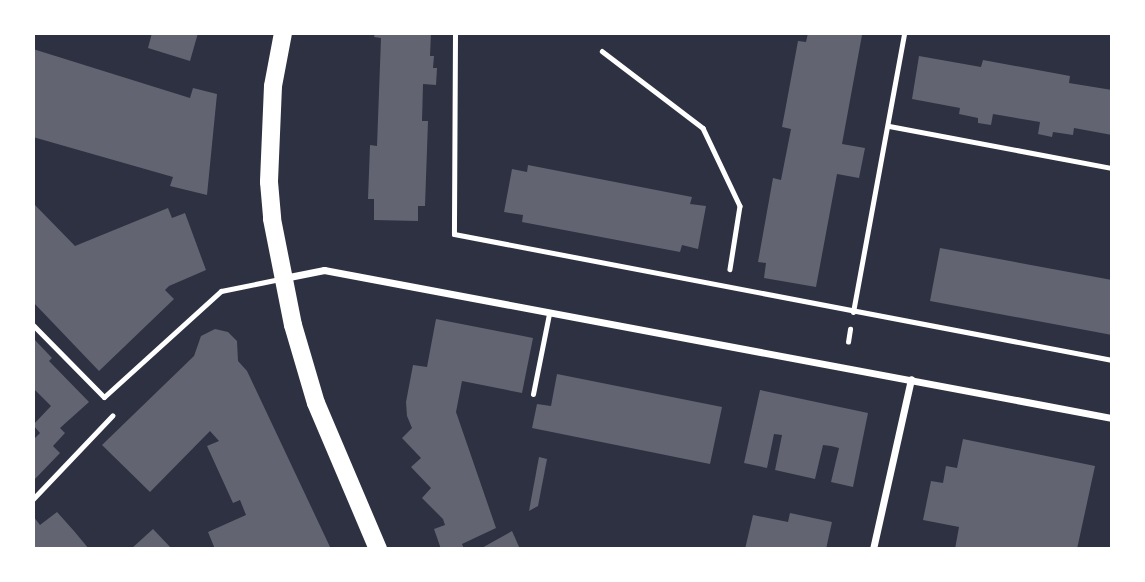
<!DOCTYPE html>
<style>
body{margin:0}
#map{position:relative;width:1145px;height:582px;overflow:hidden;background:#2d3142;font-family:Lora,serif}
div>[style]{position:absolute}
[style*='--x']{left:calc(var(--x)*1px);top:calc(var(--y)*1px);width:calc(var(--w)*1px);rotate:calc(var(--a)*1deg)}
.building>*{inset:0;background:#626471}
.path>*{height:4.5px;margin:-2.25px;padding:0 2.25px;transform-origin:2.25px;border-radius:2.25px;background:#fff}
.service>*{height:5px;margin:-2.5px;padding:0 2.5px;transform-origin:2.5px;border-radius:2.5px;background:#fff}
.minor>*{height:7px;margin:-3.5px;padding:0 3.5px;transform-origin:3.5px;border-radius:3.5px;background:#fff}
.primary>*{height:18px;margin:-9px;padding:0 9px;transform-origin:9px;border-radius:9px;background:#fff}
span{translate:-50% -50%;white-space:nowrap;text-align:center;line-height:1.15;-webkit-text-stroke:6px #fff;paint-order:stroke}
.frame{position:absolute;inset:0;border:35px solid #fff;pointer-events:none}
</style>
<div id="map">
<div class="building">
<i style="clip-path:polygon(152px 33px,198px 33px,190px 61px,148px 48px)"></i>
<i style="clip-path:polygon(375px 33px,431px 33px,430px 56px,434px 56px,433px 68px,437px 68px,436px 85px,423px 84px,422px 121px,428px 121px,425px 206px,418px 206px,418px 221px,374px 220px,374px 199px,368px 199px,370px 145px,377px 146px,381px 38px,374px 37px)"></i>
<i style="clip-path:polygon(808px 33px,862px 35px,842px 144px,865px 148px,859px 178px,837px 174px,816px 287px,764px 278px,766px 263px,758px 262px,773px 178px,781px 180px,791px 129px,782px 127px,798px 41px,806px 42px)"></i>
<i style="clip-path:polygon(33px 49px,190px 98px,193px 88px,217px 94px,207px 195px,170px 186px,173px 177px,33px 137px)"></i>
<i style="clip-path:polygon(919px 56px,981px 67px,983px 60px,1070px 76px,1069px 83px,1112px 90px,1112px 135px,1074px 128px,1073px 135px,1053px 132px,1052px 137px,1038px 134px,1040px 122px,993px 114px,991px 125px,978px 123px,978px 118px,959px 114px,960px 108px,912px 99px)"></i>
<i style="clip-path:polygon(528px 165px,692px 197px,690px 204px,706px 206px,698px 249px,682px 245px,680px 252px,522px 222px,523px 215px,504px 212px,512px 169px,527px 172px)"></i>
<i style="clip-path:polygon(33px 203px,75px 246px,168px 208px,172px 218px,185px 213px,206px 270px,169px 286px,165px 290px,174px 299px,99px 371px,33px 302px)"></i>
<i style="clip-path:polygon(940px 248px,1112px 280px,1112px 335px,930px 301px)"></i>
<i style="clip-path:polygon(436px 319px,533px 338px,522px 393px,462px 381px,456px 412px,496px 528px,462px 544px,464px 549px,441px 549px,434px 529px,445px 525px,443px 519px,422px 498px,431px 488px,411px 467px,421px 458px,402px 438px,412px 428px,407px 416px,406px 402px,413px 365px,427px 367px)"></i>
<i style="clip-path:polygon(215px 329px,228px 332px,237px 341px,238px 361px,247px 371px,331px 549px,215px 549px,208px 532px,246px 515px,240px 500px,233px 503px,207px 446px,219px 441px,210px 431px,150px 492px,102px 445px,194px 356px,201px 336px)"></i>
<i style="clip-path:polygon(33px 338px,52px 358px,49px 361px,89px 402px,60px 428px,65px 433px,53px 446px,60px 453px,33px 481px,33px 440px,40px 433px,33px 425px,51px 406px,33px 388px)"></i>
<i style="clip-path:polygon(557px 374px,722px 407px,710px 464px,532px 428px,537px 404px,551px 406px)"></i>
<i style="clip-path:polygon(760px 390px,868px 413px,853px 487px,831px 482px,839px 448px,831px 446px,823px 445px,815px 479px,775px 470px,782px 435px,774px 434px,767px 468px,744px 463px)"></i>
<i style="clip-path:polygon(963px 439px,1095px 466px,1077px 549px,955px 549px,959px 527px,923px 520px,931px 481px,943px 483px,946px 466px,957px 468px)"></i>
<i style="clip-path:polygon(539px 457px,547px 459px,538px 506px,529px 511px)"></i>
<i style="clip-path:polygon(57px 512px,74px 531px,89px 549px,33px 549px,33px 516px,40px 525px)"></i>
<i style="clip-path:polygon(790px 513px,832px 522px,826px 549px,745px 549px,753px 515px,788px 522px)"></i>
<i style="clip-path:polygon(153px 529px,172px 549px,131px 549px)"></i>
<i style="clip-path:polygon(512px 531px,520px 549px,480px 549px)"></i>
</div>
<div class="path">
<i style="--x:602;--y:51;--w:127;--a:37.3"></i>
<i style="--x:703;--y:128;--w:86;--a:64.6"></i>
<i style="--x:740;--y:206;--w:64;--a:99"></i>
<i style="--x:848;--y:342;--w:13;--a:-81"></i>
<i style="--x:33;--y:499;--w:115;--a:-46.4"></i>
</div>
<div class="service">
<i style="--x:455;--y:33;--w:201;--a:90.3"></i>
<i style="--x:454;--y:234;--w:670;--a:10.84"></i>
<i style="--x:889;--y:126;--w:227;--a:10.7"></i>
<i style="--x:853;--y:312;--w:284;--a:-79.6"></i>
<i style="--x:33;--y:325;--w:101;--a:45.4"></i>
<i style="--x:104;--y:397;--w:158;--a:-42.2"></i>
<i style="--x:221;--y:291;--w:60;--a:-11.5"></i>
<i style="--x:533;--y:394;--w:82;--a:-78.7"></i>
</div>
<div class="minor">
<i style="--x:284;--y:278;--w:41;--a:-11.3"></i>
<i style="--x:324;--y:270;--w:802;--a:10.64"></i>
<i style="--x:873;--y:549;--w:174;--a:-77.4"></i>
</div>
<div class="primary">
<i style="--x:283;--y:33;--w:54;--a:100.7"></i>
<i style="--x:273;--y:86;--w:96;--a:92.4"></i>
<i style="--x:269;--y:182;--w:37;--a:85"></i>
<i style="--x:272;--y:219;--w:108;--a:78.8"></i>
<i style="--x:293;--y:325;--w:81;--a:73.6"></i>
<i style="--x:316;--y:403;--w:159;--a:67"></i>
</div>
<div class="frame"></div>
</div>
